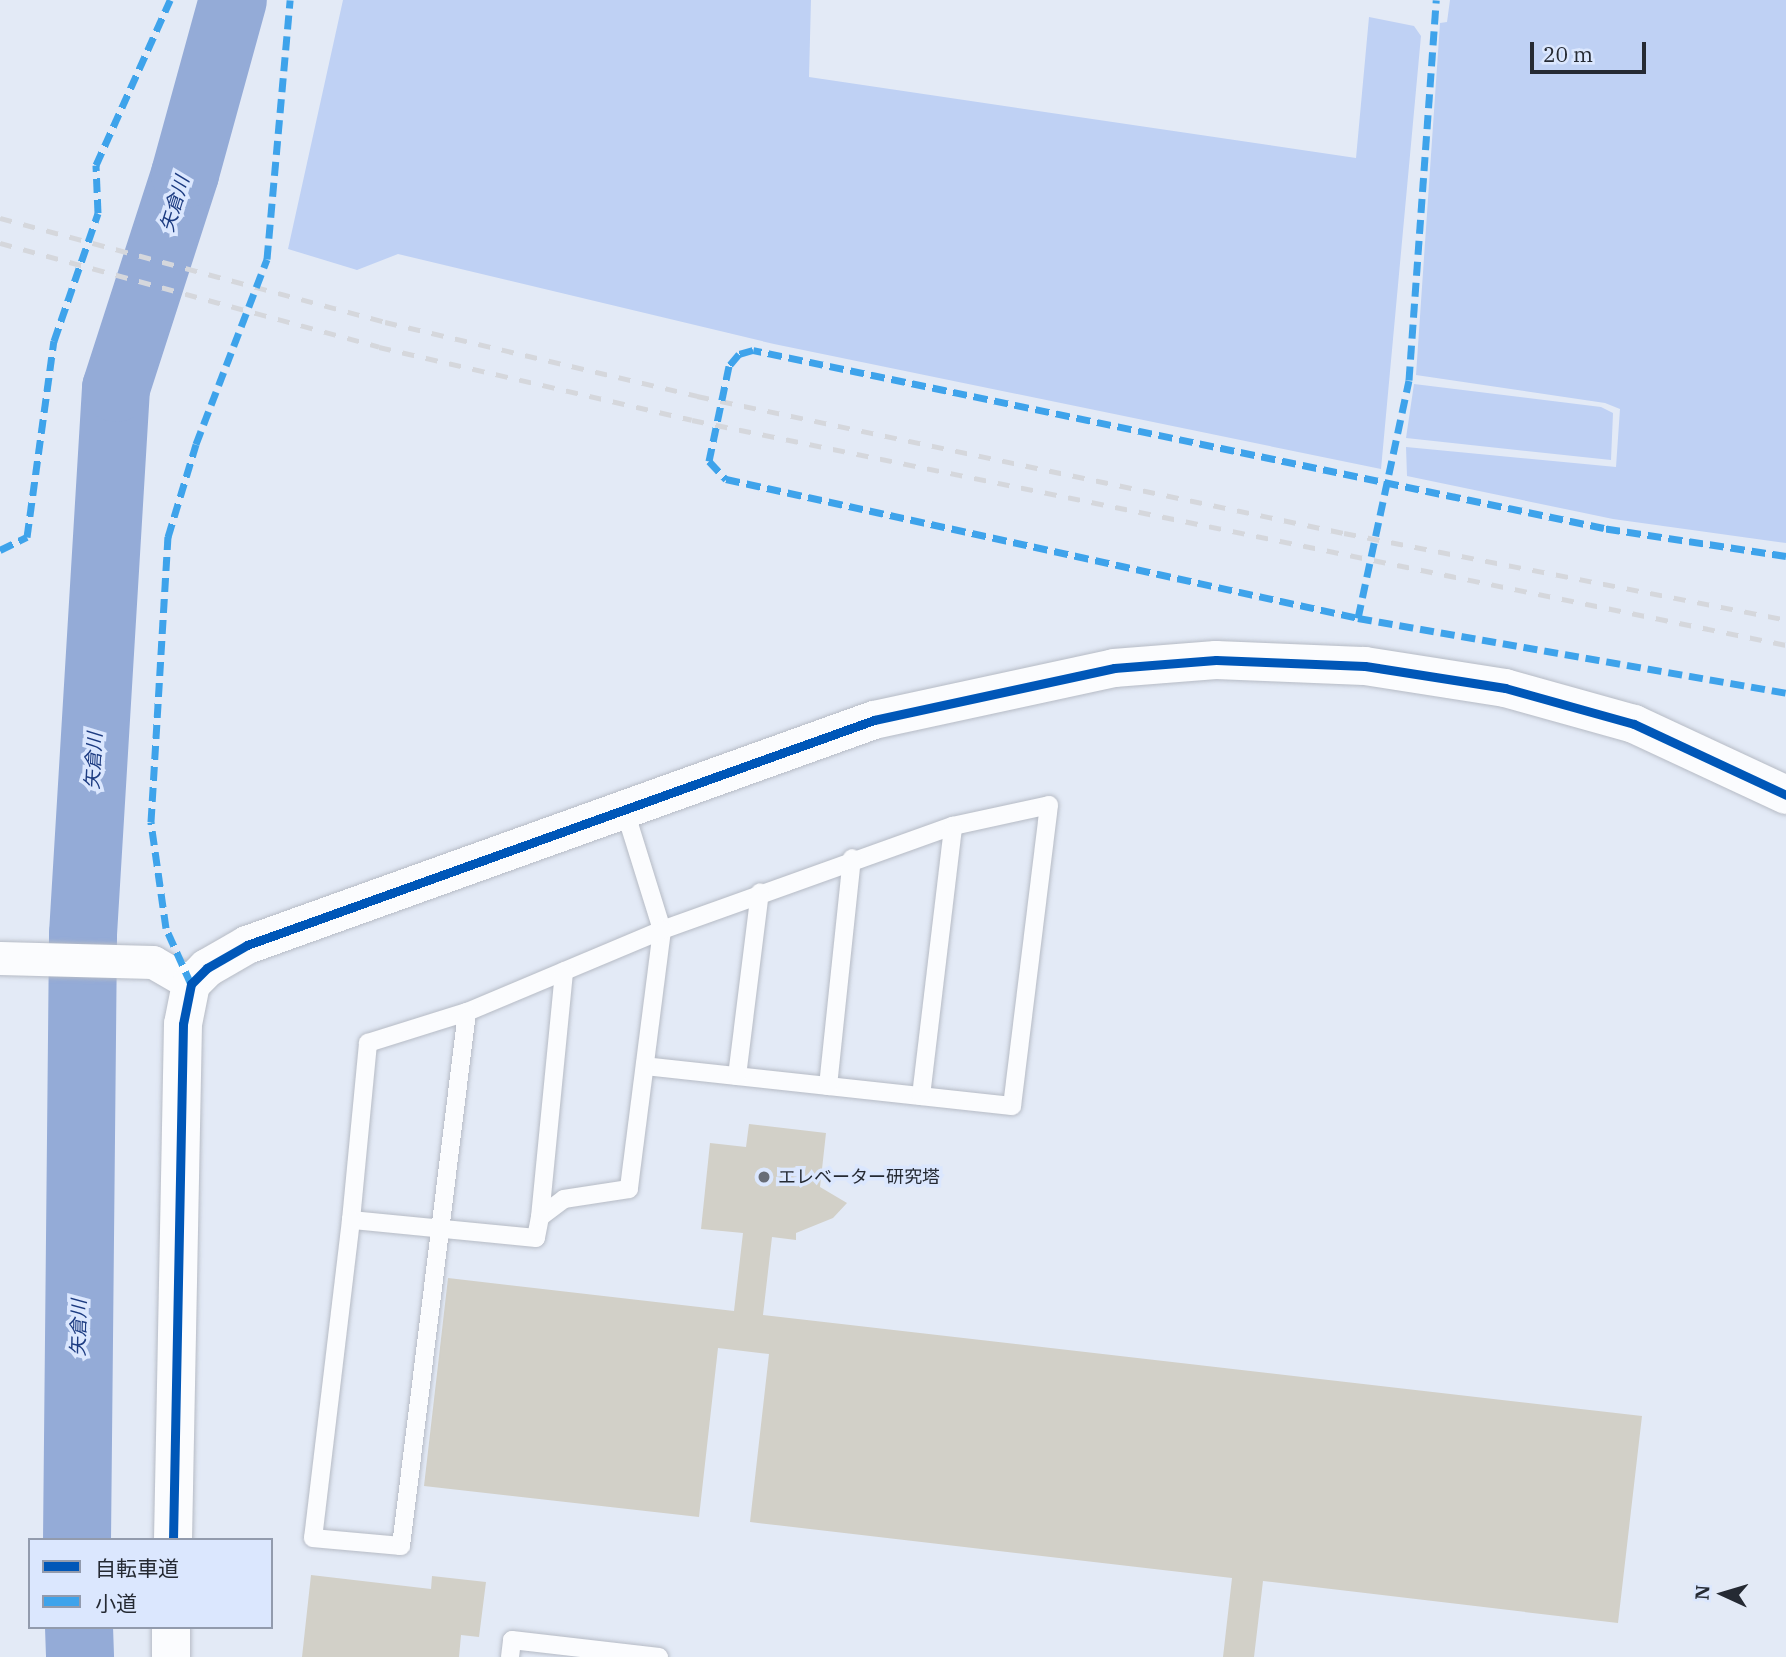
<!DOCTYPE html>
<meta charset="utf-8">
<style>
body{margin:0}
#map{position:relative;width:1786px;height:1657px;overflow:hidden;background:#e3eaf6;font-family:"IBM Plex Serif","Noto Sans JP",serif}
div>[style]{position:absolute}
[style*='--x']{left:calc(var(--x)*1px);top:calc(var(--y)*1px);width:calc(var(--w)*1px);rotate:calc(var(--a)*1deg)}
.green>*{inset:0;background:#bfd1f4}
.river>*{height:68px;margin:-34px;padding:0 34px;transform-origin:34px;border-radius:34px;background:#94abd7}
.building>*{inset:0;background:#d2d0c8}
.roads{filter:drop-shadow(0 0 2px #b6bbc5) drop-shadow(0 0 2px #b6bbc5)}
.lane>*{height:18px;margin:-9px;padding:0 9px;transform-origin:9px;border-radius:9px;background:#fbfcfe}
.street>*{height:33px;margin:-16.5px;padding:0 16.5px;transform-origin:16.5px;border-radius:16.5px;background:#fbfcfe}
.secondary>*{height:38px;margin:-19px;padding:0 19px;transform-origin:19px;border-radius:19px;background:#fbfcfe}
.rail>*{height:5px;margin-top:-2.5px;transform-origin:0;background:repeating-linear-gradient(90deg,#d5d7dc 0 12px,transparent 0 24px)}
.quiet>*{height:7px;margin-top:-3.5px;transform-origin:0;background:repeating-linear-gradient(90deg,#3ea3eb 0 14px,transparent 0 21px)}
.cycleway>*{height:9px;margin:-4.5px;padding:0 4.5px;transform-origin:4.5px;border-radius:4.5px;background:#0057b8}
.dots>*{width:19px;height:19px;translate:-50% -50%;box-sizing:border-box;border:4px solid #dbe7fe;border-radius:50%}
span{translate:-50% -50%;white-space:nowrap;text-align:center;line-height:1.15;-webkit-text-stroke:7px #dbe7fe;paint-order:stroke}
.poi-label{font-size:18px;color:#252a33}
.left{translate:0 -50%;text-align:left}
.water-label{font-size:19px;color:#1c3b81;font-style:italic}
.legend{position:absolute;left:28px;top:1538px;width:245px;height:91px;box-sizing:border-box;background:#dbe7fe;border:2px solid #929bad;margin:0;padding:9px 12px;list-style:none;font-size:21px;color:#252a33}
.legend li{display:flex;align-items:center;gap:14px;height:35px}
.legend b{width:35px;border:2px solid #929bad}
.north{position:absolute;left:1688px;top:1559px;width:70px;height:70px;-webkit-text-stroke:5px #dbe7fe;paint-order:stroke;rotate:274deg;font-size:19px;font-weight:700;line-height:28px;text-align:center;color:#252a33}
.north::after{content:'';display:block;margin:auto;width:24px;height:32px;background:#252a33;clip-path:polygon(50% 0,100% 100%,50% 72%,0 100%)}
.scale{position:absolute;left:1530px;top:42px;width:116px;height:32px;box-sizing:border-box;border:4px solid #252a33;border-top:0;padding-left:9px;font-size:21px;line-height:24px;white-space:nowrap;color:#252a33;-webkit-text-stroke:5px #dbe7fe;paint-order:stroke}
</style>
<div id="map">
<div class="green">
<i style="clip-path:polygon(343px 0,811px 0,809px 77px,1356px 158px,1369px 17px,1414px 26px,1421px 36px,1381px 469px,774px 344px,398px 254px,357px 270px,288px 249px)"></i>
<i style="clip-path:polygon(1450px 0,1786px 0,1786px 543px,1613px 519px,1407px 476px,1406px 447px,1616px 467px,1620px 409px,1605px 403px,1416px 375px,1440px 23px,1447px 22px)"></i>
<i style="clip-path:polygon(1414px 384px,1601px 407px,1613px 413px,1611px 460px,1406px 438px)"></i>
</div>
<div class="river">
<i style="--x:77;--y:1540;--w:606;--a:-89.43"></i>
<i style="--x:83;--y:934;--w:547;--a:-86.54"></i>
<i style="--x:116;--y:388;--w:225;--a:-72.1"></i>
<i style="--x:185;--y:174;--w:180;--a:-74.6"></i>
<i style="--x:79;--y:1627;--w:30;--a:88"></i>
</div>
<div class="building">
<i style="clip-path:polygon(749px 1124px,826px 1133px,820px 1187px,847px 1203px,833px 1218px,796px 1233px,796px 1240px,772px 1237px,763px 1315px,1642px 1416px,1618px 1623px,1263px 1581px,1254px 1657px,1223px 1657px,1232px 1578px,750px 1522px,769px 1354px,718px 1348px,699px 1517px,424px 1486px,448px 1278px,734px 1311px,743px 1233px,701px 1229px,710px 1143px,746px 1147px)"></i>
<i style="clip-path:polygon(311px 1575px,431px 1589px,432px 1576px,486px 1582px,479px 1637px,461px 1635px,459px 1657px,302px 1657px)"></i>
</div>
<div class="roads">
<div class="lane">
<i style="--x:625;--y:811;--w:125;--a:72.7"></i>
<i style="--x:662;--y:930;--w:309;--a:-19.7"></i>
<i style="--x:953;--y:826;--w:98;--a:-12.3"></i>
<i style="--x:1049;--y:805;--w:303;--a:97"></i>
<i style="--x:1012;--y:1106;--w:369;--a:-173.8"></i>
<i style="--x:662;--y:930;--w:261;--a:97.3"></i>
<i style="--x:629;--y:1189;--w:66;--a:171.3"></i>
<i style="--x:564;--y:1199;--w:30;--a:143"></i>
<i style="--x:540;--y:1217;--w:21;--a:101"></i>
<i style="--x:536;--y:1238;--w:186;--a:-174.4"></i>
<i style="--x:351;--y:1220;--w:178;--a:-84.5"></i>
<i style="--x:368;--y:1043;--w:104;--a:-17.4"></i>
<i style="--x:467;--y:1012;--w:212;--a:-22.8"></i>
<i style="--x:737;--y:1076;--w:185;--a:-82.9"></i>
<i style="--x:828;--y:1086;--w:229;--a:-84"></i>
<i style="--x:921;--y:1096;--w:272;--a:-83.2"></i>
<i style="--x:540;--y:1217;--w:247;--a:-84.4"></i>
<i style="--x:351;--y:1220;--w:320;--a:96.8"></i>
<i style="--x:313;--y:1538;--w:88;--a:5.2"></i>
<i style="--x:401;--y:1546;--w:538;--a:-82.95"></i>
<i style="--x:510;--y:1657;--w:17;--a:-83"></i>
<i style="--x:512;--y:1640;--w:148;--a:6.6"></i>
</div>
<div class="street">
<i style="--x:0;--y:958;--w:153;--a:1.5"></i>
<i style="--x:153;--y:962;--w:44;--a:30.1"></i>
</div>
<div class="secondary">
<i style="--x:173;--y:1540;--w:516;--a:-88.89"></i>
<i style="--x:183;--y:1024;--w:41;--a:-78.7"></i>
<i style="--x:191;--y:984;--w:23;--a:-45"></i>
<i style="--x:207;--y:968;--w:46;--a:-29.9"></i>
<i style="--x:247;--y:945;--w:666;--a:-19.74"></i>
<i style="--x:874;--y:720;--w:246;--a:-12.2"></i>
<i style="--x:1114;--y:668;--w:102;--a:-4.5"></i>
<i style="--x:1216;--y:660;--w:149;--a:2.3"></i>
<i style="--x:1365;--y:666;--w:142;--a:8.9"></i>
<i style="--x:1505;--y:688;--w:134;--a:15.6"></i>
<i style="--x:1634;--y:724;--w:168;--a:25"></i>
<i style="--x:171;--y:1657;--w:30;--a:-90"></i>
</div>
</div>
<div class="rail">
<i style="--x:0;--y:218;--w:399;--a:15.1"></i>
<i style="--x:385;--y:322;--w:321;--a:13.3"></i>
<i style="--x:697;--y:396;--w:661;--a:11.96"></i>
<i style="--x:1344;--y:533;--w:450;--a:11.1"></i>
<i style="--x:0;--y:243;--w:393;--a:15.3"></i>
<i style="--x:379;--y:347;--w:321;--a:13.1"></i>
<i style="--x:692;--y:420;--w:1117;--a:11.62"></i>
</div>
<div class="quiet">
<i style="--x:0;--y:550;--w:30;--a:-26"></i>
<i style="--x:27;--y:537;--w:198;--a:-82.2"></i>
<i style="--x:54;--y:341;--w:135;--a:-71"></i>
<i style="--x:98;--y:213;--w:48;--a:-92.4"></i>
<i style="--x:96;--y:165;--w:181;--a:-65.8"></i>
<i style="--x:1786;--y:556;--w:184;--a:-171.3"></i>
<i style="--x:1604;--y:528;--w:869;--a:-168.19"></i>
<i style="--x:753;--y:350;--w:15;--a:164"></i>
<i style="--x:739;--y:354;--w:16;--a:130"></i>
<i style="--x:729;--y:366;--w:97;--a:101.9"></i>
<i style="--x:709;--y:461;--w:25;--a:47"></i>
<i style="--x:726;--y:479;--w:647;--a:12.4"></i>
<i style="--x:1358;--y:618;--w:435;--a:9.9"></i>
<i style="--x:1358;--y:618;--w:243;--a:-77.9"></i>
<i style="--x:1409;--y:380;--w:381;--a:-85.9"></i>
<i style="--x:191;--y:984;--w:61;--a:-114.1"></i>
<i style="--x:166;--y:928;--w:107;--a:-98.1"></i>
<i style="--x:151;--y:822;--w:286;--a:-86.6"></i>
<i style="--x:168;--y:537;--w:97;--a:-73.2"></i>
<i style="--x:196;--y:444;--w:198;--a:-69"></i>
<i style="--x:267;--y:259;--w:260;--a:-84.9"></i>
</div>
<div class="cycleway">
<i style="--x:173;--y:1540;--w:516;--a:-88.89"></i>
<i style="--x:183;--y:1024;--w:41;--a:-78.7"></i>
<i style="--x:191;--y:984;--w:23;--a:-45"></i>
<i style="--x:207;--y:968;--w:46;--a:-29.9"></i>
<i style="--x:247;--y:945;--w:666;--a:-19.74"></i>
<i style="--x:874;--y:720;--w:246;--a:-12.2"></i>
<i style="--x:1114;--y:668;--w:102;--a:-4.5"></i>
<i style="--x:1216;--y:660;--w:149;--a:2.3"></i>
<i style="--x:1365;--y:666;--w:142;--a:8.9"></i>
<i style="--x:1505;--y:688;--w:134;--a:15.6"></i>
<i style="--x:1634;--y:724;--w:168;--a:25"></i>
</div>
<div class="dots">
<i style="left:764px;top:1177px;background:#686d77"></i>
</div>
<div class="poi-label">
<span class="left" style="left:778px;top:1177px">エレベーター研究塔</span>
</div>
<div class="water-label">
<span style="left:175px;top:204px;rotate:-73deg">矢倉川</span>
<span style="left:94px;top:761px;rotate:-87deg">矢倉川</span>
<span style="left:79px;top:1328px;rotate:-89deg">矢倉川</span>
</div>
<ul class="legend">
<li><b style="height:9px;background:#0057b8"></b>自転車道</li>
<li><b style="height:9px;background:#3ea3eb"></b>小道</li>
</ul>
<div class="north">N</div>
<div class="scale">20 m</div>
</div>
